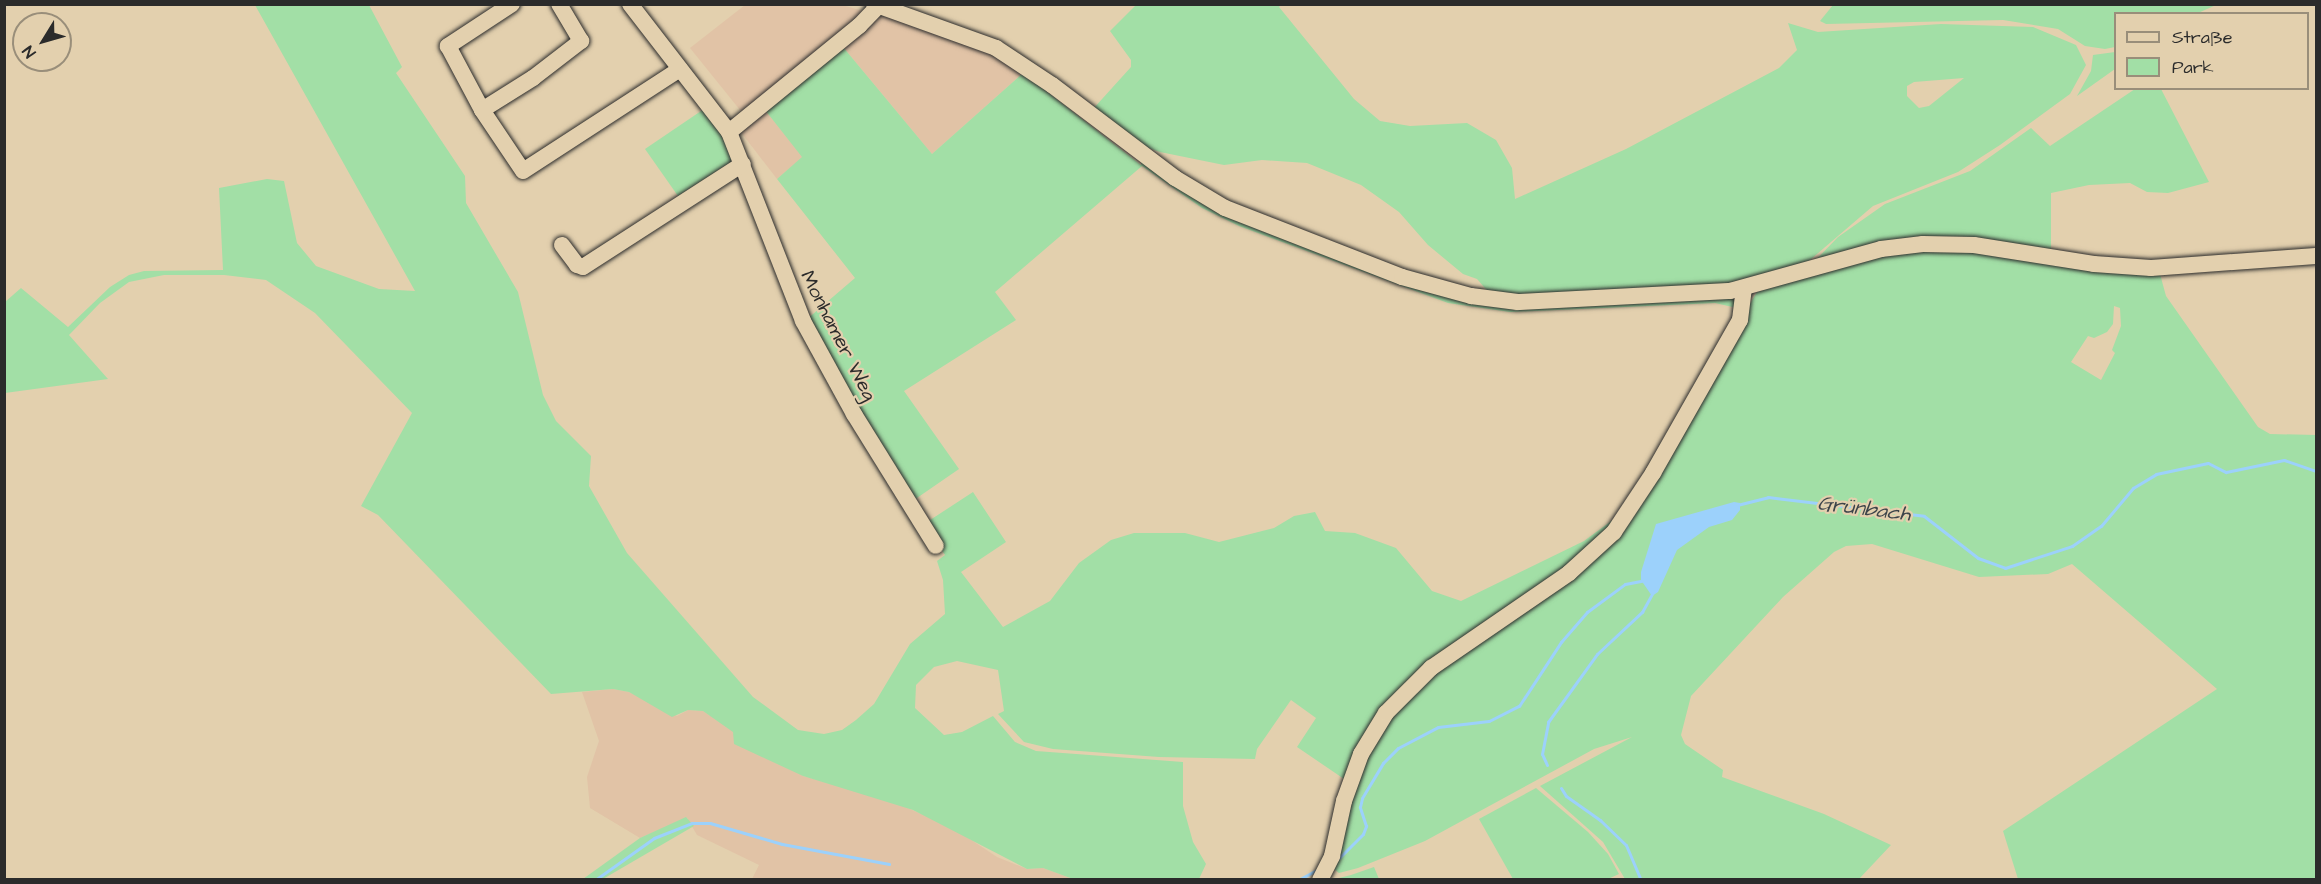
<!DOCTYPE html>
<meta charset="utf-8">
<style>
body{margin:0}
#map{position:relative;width:2321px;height:884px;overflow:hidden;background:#e3d0ae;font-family:"Architects Daughter",sans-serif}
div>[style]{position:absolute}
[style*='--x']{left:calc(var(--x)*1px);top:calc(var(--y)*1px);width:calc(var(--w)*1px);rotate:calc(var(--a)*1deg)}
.built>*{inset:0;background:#e1c3a6}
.green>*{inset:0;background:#a2dfa6}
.water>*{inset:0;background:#9cd1fb}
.stream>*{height:3px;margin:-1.5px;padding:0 1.5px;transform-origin:1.5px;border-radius:1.5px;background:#9cd1fb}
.roads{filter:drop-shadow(0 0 2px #2b2b2b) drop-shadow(0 0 2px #2b2b2b)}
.minor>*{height:16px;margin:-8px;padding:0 8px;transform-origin:8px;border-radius:8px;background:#e3d0ae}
span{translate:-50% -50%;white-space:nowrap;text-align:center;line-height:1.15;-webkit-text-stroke:4.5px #e3d0ae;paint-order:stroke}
.street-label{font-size:20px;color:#2b2b2b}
.water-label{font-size:21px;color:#3c444a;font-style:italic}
.frame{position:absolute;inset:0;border:6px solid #2b2b2b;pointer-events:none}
.legend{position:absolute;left:2114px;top:12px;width:195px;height:78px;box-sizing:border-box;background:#e3d0ae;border:2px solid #998e7a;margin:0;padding:8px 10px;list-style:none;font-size:18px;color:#2b2b2b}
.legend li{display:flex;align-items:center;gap:12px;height:30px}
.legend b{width:30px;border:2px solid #998e7a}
.north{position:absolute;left:12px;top:12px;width:60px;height:60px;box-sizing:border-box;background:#e3d0ae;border:2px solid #998e7a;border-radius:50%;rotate:233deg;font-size:16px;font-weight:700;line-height:24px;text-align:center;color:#2b2b2b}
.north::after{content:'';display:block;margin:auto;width:21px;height:27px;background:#2b2b2b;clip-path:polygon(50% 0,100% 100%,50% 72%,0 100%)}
</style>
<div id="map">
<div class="built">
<i style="clip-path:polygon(745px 5px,842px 5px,863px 11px,744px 115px,690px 48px)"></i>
<i style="clip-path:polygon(882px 15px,983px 50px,1023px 73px,932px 154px,843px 47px)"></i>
<i style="clip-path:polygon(765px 110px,803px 157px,777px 179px,740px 131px)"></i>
<i style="clip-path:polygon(613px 689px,629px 692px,677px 716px,688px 710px,703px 711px,803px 776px,892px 801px,955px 829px,997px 857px,1027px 869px,1043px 868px,1073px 879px,752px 879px,759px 865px,697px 835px,687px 818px,640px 838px,590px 808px,587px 777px,599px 741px,582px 692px)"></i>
</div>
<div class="green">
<i style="clip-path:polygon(255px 5px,369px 5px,402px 67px,396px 73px,465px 176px,466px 203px,518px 292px,543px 395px,556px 421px,591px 456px,589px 486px,627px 553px,753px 697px,798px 730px,824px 734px,842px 730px,856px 720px,874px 704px,910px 644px,945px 614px,943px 580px,937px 561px,945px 555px,924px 524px,973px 492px,1006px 542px,961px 572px,1003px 627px,1050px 601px,1079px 563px,1111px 540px,1134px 533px,1185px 533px,1219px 542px,1274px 528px,1294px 516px,1315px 512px,1325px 531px,1355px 533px,1396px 548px,1432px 591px,1461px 601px,1584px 541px,1618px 516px,1597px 545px,1428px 665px,1347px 781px,1297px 747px,1316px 718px,1291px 700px,1257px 749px,1255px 759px,1159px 757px,1053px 749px,1024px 742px,998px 714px,1004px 711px,998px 670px,957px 661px,934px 667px,916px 685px,915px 708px,944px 735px,962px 732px,993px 716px,1015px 742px,1036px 751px,1183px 762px,1183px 806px,1193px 842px,1206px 864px,1199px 879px,1073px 879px,1043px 868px,1027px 869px,913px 810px,803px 776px,734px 744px,733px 732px,703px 711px,688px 710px,672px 717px,629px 692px,613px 689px,551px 694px,378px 515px,361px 506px,412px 413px,315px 313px,266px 280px,224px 275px,164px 275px,129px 282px,100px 303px,69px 335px,108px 379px,5px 393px,5px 302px,21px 288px,68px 327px,110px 287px,129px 275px,144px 271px,223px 270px,219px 188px,267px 179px,284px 181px,297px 243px,316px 266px,379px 289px,415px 291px)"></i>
<i style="clip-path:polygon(evenodd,1136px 5px,1281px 5px,1279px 7px,1354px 99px,1380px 121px,1410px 126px,1467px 123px,1496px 140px,1512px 168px,1515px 199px,1626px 149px,1779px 68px,1797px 50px,1788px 23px,1818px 32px,1941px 24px,2033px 27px,2076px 45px,2086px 65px,2070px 94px,2000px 145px,1958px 172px,1873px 206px,1796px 272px,1737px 287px,1491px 295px,1477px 279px,1463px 274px,1428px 245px,1399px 212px,1361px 185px,1307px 163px,1262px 160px,1224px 165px,1160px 152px,1142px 146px,1093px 109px,1131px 67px,1131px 60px,1110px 31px,1136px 5px,1964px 78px,1929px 106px,1919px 108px,1907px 96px,1907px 86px,1914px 82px,1964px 78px)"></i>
<i style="clip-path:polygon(1833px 5px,1902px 6px,2216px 5px,2198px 13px,2116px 14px,2115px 47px,2105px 49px,2085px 46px,2058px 29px,2003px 20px,1826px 24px,1820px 21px)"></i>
<i style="clip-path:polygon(843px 47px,932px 154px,1023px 73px,1141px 165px,1141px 159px,1163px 176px,1450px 297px,1728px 297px,1737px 299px,1737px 308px,1715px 303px,1510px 312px,1448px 303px,1239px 226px,1202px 208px,1142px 166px,995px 292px,1016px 320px,904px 391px,959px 469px,914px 500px,806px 320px,855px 278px,777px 179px,802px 157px,765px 110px)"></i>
<i style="clip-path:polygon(2115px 52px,2115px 69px,2077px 96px,2091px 71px,2093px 55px)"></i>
<i style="clip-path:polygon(2135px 89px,2161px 89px,2209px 182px,2168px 193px,2147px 192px,2130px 183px,2089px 185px,2051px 193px,2051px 253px,1965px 239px,1808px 268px,1838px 237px,1885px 204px,1970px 171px,2031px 128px,2050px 146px)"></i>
<i style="clip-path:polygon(704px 109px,734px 153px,734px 160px,678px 196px,645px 149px)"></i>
<i style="clip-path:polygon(evenodd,1932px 247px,2160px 274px,2166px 296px,2258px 427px,2270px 434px,2316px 435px,2316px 879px,2018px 879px,2003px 831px,2217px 689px,2072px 564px,2048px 574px,1979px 577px,1872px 544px,1846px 546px,1834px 552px,1783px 597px,1691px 696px,1681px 735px,1685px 744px,1723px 770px,1722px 777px,1824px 814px,1891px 845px,1859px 879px,1625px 879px,1603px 842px,1540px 786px,1632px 737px,1594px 749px,1425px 841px,1358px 868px,1339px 873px,1334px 869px,1363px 760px,1408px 694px,1603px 549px,1757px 292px,1866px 258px,1932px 247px,2114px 306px,2120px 308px,2121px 326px,2112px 350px,2115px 353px,2101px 380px,2071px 362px,2088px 336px,2094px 338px,2107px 332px,2113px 324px,2114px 306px)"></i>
<i style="clip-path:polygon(1536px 788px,1588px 832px,1608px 854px,1619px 874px,1608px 879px,1513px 879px,1479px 819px)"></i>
<i style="clip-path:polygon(686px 817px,694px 826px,603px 879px,583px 879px,640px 838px)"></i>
<i style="clip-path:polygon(1374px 867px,1379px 879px,1335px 879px,1351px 875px)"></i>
</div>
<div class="water">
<i style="clip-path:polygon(1734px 502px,1740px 503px,1740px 510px,1732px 520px,1709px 527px,1677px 550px,1658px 592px,1652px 596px,1641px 580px,1641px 572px,1656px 524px)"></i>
</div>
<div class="stream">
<i style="--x:1737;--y:505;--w:32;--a:-14"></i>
<i style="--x:1768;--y:497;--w:157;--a:6.9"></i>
<i style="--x:1924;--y:516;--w:68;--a:37.9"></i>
<i style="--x:1978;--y:558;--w:29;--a:20"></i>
<i style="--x:2005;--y:568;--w:71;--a:-18.2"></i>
<i style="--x:2072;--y:546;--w:35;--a:-35"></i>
<i style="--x:2101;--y:526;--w:50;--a:-49.9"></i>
<i style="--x:2133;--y:488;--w:27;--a:-31"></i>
<i style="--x:2156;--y:474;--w:53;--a:-11.9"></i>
<i style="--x:2208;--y:463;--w:20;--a:27"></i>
<i style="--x:2226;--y:472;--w:59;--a:-11.7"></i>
<i style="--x:2284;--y:460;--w:34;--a:19"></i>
<i style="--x:1547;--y:765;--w:12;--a:-114"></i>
<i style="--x:1542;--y:754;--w:33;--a:-79"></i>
<i style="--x:1548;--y:722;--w:84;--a:-54.2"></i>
<i style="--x:1597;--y:654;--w:62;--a:-43"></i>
<i style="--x:1642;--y:612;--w:23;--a:-61"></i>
<i style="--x:1561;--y:788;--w:9;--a:58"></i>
<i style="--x:1566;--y:796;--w:42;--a:35.2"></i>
<i style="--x:1600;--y:820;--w:36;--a:44"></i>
<i style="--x:1626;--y:845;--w:38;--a:67"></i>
<i style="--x:1339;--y:858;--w:34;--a:-45"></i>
<i style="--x:1363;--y:834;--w:9;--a:-69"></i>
<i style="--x:1366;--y:826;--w:20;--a:-108"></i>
<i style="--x:1360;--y:807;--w:9;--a:-77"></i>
<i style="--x:1362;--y:798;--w:41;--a:-59"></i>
<i style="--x:1383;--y:763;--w:21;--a:-45"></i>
<i style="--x:1398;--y:748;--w:45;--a:-27.7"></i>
<i style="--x:1438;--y:727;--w:51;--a:-6.7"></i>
<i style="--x:1489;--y:721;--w:34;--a:-27"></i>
<i style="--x:1519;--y:706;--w:77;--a:-56.7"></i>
<i style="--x:1561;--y:642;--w:40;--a:-49"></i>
<i style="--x:1587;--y:612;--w:47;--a:-36.4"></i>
<i style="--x:1625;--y:584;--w:20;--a:-11"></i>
<i style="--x:595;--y:880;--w:72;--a:-35.4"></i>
<i style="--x:654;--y:838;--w:41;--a:-21.5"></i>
<i style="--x:692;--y:823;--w:18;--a:0"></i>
<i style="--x:710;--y:823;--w:75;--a:16.3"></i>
<i style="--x:782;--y:844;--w:109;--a:10.6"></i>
<i style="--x:1298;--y:880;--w:21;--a:-28"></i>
</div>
<div class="roads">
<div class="minor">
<i style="--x:512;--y:4;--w:77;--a:146.7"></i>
<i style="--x:448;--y:46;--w:72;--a:62"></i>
<i style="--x:482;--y:110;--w:73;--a:56.1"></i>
<i style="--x:523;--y:171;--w:187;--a:-33"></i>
<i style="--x:630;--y:4;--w:162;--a:52.3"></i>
<i style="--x:729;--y:132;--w:203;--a:68.6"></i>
<i style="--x:803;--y:321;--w:106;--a:61.3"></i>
<i style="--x:854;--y:414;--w:155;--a:58.2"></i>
<i style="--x:874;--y:4;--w:130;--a:19.8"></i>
<i style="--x:996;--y:48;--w:67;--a:33.5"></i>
<i style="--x:1052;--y:85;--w:154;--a:37.1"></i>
<i style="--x:1175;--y:178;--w:58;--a:31"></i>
<i style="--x:1225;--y:208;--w:190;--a:21.3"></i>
<i style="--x:1402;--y:277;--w:72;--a:15.4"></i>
<i style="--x:1471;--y:296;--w:47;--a:7.3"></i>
<i style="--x:1518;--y:302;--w:212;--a:-3"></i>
<i style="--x:1730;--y:291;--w:157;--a:-15.5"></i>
<i style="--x:1881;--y:249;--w:42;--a:-6.8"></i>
<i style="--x:1923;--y:244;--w:51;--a:1.1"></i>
<i style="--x:1974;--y:245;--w:121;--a:9"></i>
<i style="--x:2094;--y:264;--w:57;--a:4"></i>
<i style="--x:2151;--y:268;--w:165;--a:-4.2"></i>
<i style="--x:482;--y:110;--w:60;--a:-32.1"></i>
<i style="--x:533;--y:78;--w:61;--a:-37.6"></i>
<i style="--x:581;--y:41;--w:43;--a:-120.7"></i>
<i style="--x:729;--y:132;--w:168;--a:-39.2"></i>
<i style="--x:859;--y:26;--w:28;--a:-46"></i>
<i style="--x:562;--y:245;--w:25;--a:53"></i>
<i style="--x:577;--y:265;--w:6;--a:18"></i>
<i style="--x:583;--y:267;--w:190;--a:-32.8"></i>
<i style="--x:1320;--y:880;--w:27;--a:-63"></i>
<i style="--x:1332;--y:856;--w:56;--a:-77.7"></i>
<i style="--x:1344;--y:801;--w:50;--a:-70.1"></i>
<i style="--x:1361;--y:754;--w:48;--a:-58.6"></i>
<i style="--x:1386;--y:713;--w:64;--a:-45"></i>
<i style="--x:1431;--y:668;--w:168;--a:-34.5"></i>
<i style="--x:1569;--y:573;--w:61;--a:-42.3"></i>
<i style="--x:1614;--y:532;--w:71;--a:-56.5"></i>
<i style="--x:1653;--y:473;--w:176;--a:-60.4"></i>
<i style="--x:1740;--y:320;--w:31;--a:-83"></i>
</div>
</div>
<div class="street-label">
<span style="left:838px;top:336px;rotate:63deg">Monhamer Weg</span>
</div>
<div class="water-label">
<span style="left:1864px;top:509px;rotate:7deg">Grünbach</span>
</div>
<div class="frame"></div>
<ul class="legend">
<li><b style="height:8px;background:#e3d0ae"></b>Straße</li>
<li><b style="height:16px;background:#a2dfa6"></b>Park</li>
</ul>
<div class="north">N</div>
</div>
